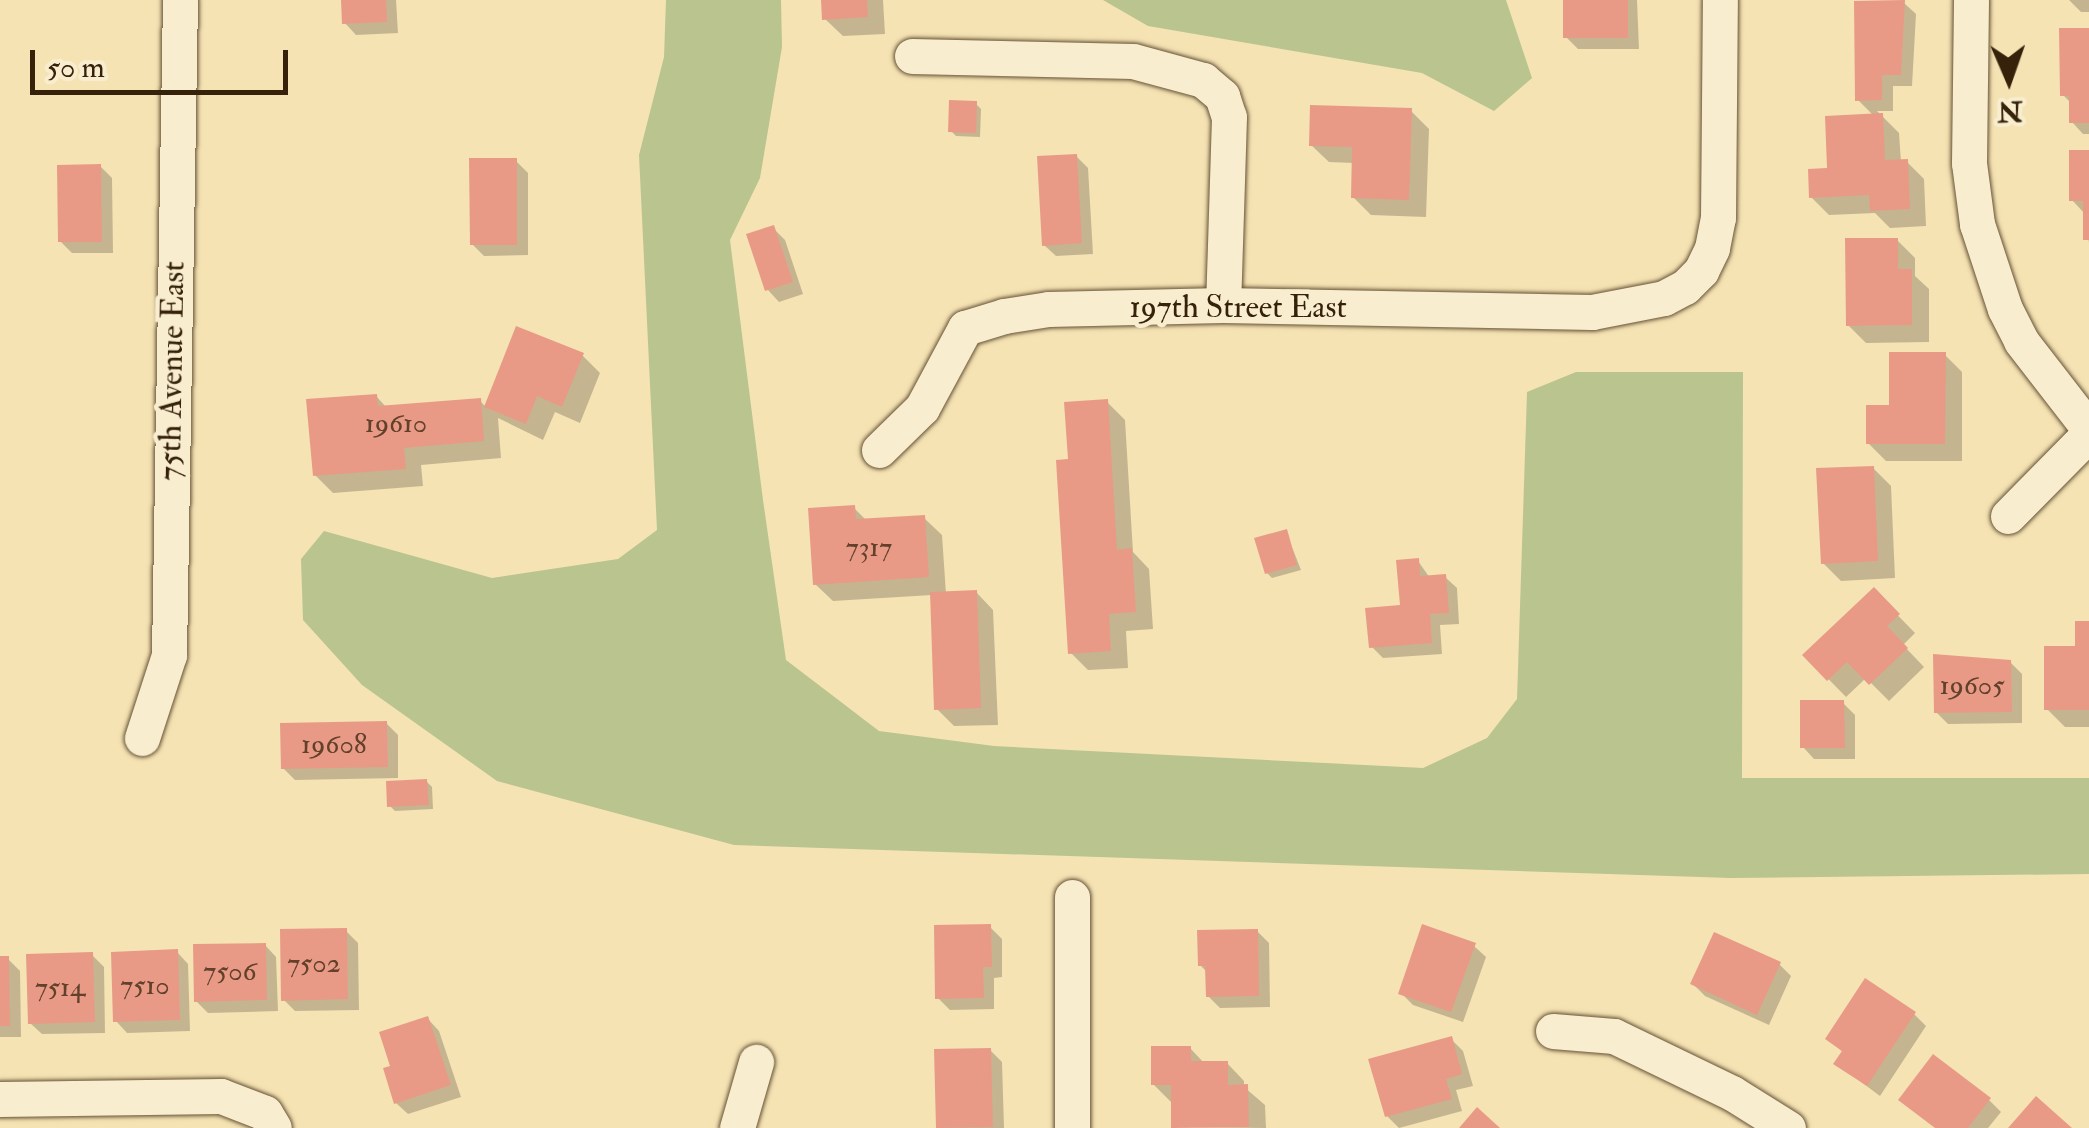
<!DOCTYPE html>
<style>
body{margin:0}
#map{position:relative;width:2089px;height:1128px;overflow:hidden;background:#f5e3b4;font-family:"IM FELL Double Pica",serif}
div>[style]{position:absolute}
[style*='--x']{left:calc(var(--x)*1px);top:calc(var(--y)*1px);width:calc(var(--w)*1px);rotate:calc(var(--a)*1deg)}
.green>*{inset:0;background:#bac48f}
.shadow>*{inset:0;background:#0003}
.building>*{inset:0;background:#e89a87}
.roads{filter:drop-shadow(0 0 2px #665235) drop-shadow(0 0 2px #665235)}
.street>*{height:35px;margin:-17.5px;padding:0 17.5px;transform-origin:17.5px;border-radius:17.5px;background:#f8edce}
span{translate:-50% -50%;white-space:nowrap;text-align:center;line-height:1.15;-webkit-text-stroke:9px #f8edce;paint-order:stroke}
.number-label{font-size:28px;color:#62402a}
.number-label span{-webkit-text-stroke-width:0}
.street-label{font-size:32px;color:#36220b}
.north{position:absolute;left:1959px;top:30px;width:100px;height:100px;-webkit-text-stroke:8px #f8edce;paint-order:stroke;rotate:178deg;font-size:28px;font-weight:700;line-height:40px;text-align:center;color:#36220b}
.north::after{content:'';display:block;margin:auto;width:35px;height:45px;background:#36220b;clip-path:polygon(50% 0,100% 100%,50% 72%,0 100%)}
.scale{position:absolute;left:30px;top:50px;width:258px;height:45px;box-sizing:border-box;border:5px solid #36220b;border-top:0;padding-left:12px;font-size:30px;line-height:35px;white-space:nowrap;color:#36220b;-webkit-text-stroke:8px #f8edce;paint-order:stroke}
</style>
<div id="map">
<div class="green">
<i style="clip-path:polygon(666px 0,781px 0,782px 47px,760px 178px,730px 240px,763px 500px,786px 660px,879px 731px,994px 746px,1423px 768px,1487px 738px,1517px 699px,1527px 392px,1576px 372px,1743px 372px,1742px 778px,2089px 778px,2089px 874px,1731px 878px,734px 845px,497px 781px,362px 685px,303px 620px,301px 559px,324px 531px,492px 578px,618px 559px,657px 530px,639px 155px,664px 57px)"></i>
<i style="clip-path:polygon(1103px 0,1506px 0,1532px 78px,1494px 111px,1422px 73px,1148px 26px)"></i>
</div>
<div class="shadow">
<i style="clip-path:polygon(343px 0,396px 0,398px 33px,356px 35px,345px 23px)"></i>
<i style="clip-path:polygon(824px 0,883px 0,885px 34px,843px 36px,825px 19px)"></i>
<i style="clip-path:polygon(1566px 0,1637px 0,1639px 49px,1578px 49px,1566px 37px)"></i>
<i style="clip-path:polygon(2069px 0,2089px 0,2089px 12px,2081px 12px)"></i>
<i style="clip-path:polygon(1904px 3px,1916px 14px,1912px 86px,1893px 86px,1893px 111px,1877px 111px,1899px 133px,1901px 162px,1907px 162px,1924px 179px,1926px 226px,1890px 228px,1875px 213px,1829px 215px,1811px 197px,1874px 116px,1858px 100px)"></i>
<i style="clip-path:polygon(2089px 31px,2089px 134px,2083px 134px,2072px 122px,2072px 104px,2063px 95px)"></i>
<i style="clip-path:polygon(976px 104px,981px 109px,980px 137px,956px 136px,951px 131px)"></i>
<i style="clip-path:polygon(1411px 111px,1429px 129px,1426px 217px,1371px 215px,1353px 197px,1354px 163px,1329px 162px,1311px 145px)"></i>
<i style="clip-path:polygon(2089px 153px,2089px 243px,2085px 214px,2072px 200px)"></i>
<i style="clip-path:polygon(1076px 156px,1088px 168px,1093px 254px,1056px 256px,1044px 245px)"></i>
<i style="clip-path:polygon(516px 161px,528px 173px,528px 255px,484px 256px,472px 244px)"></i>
<i style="clip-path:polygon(100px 166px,112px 178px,113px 253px,72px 253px,60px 241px)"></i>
<i style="clip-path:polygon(773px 228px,785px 240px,803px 294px,779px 302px,768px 290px)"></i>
<i style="clip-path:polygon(1897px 240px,1915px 258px,1915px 276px,1929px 289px,1929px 342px,1866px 343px,1848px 325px)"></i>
<i style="clip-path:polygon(1944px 354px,1962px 372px,1962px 461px,1886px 461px,1868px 443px)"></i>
<i style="clip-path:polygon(582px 355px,600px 373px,580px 423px,555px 412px,543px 440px,498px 418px,501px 458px,421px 465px,423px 486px,333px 493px,315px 475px,376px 396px,387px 408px,480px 401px,486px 407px)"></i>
<i style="clip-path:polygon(1107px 402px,1125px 420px,1133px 552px,1149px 569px,1153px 629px,1126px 631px,1128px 668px,1088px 670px,1070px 652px,1070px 462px)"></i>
<i style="clip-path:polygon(1873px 468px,1891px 486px,1895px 578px,1841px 581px,1823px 563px)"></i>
<i style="clip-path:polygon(854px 508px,867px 521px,924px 518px,942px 535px,946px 594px,976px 592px,993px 610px,998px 725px,954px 726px,937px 709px,932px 595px,833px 601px,815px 584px)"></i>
<i style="clip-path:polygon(1286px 532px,1301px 570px,1272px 578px,1267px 573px)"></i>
<i style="clip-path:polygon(1418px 561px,1430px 578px,1445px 577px,1457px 588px,1459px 624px,1440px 625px,1442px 654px,1383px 658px,1371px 646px,1403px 608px)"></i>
<i style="clip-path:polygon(1874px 591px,1915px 633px,1903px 645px,1924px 667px,1889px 701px,1866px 678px,1846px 697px,1805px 655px)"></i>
<i style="clip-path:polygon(2089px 624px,2089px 727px,2065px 727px,2047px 709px)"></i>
<i style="clip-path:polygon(2010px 662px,2022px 674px,2022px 723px,1948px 724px,1936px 712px)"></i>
<i style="clip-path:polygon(1843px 703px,1855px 715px,1855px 759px,1814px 759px,1803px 747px)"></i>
<i style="clip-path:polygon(386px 723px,398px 735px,398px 778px,295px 780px,283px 768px)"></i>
<i style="clip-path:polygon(426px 781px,432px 787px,433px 809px,395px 811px,390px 806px)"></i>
<i style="clip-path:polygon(990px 927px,1002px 939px,1002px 977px,994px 978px,994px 1009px,950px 1010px,938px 998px)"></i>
<i style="clip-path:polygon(346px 931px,358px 943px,359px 1010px,295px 1011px,283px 999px)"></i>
<i style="clip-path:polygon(1257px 931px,1269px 943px,1270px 1007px,1220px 1008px,1208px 996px,1208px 973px,1200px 965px)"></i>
<i style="clip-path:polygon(265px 945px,276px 957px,278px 1011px,208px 1013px,196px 1001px)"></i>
<i style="clip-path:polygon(1474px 946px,1486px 957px,1463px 1022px,1413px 1005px,1401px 993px)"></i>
<i style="clip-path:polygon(177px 952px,188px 964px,190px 1031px,127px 1033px,116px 1021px)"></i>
<i style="clip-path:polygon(92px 955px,104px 967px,105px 1033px,42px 1034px,30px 1023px)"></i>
<i style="clip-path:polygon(0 959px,8px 959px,20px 971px,21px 1037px,0 1037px)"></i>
<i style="clip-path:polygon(1779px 964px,1791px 976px,1769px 1025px,1705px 996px,1693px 984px)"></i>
<i style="clip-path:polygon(1914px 1014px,1926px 1026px,1880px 1096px,1837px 1064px,1844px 1053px,1828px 1039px)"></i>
<i style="clip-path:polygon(428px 1019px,439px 1031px,461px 1097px,408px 1114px,396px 1103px,393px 1067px)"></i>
<i style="clip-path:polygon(1451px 1039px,1463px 1051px,1473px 1086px,1456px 1090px,1462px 1111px,1399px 1128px,1387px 1116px)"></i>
<i style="clip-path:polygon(1190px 1048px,1205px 1064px,1227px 1063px,1244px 1081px,1244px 1087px,1265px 1105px,1266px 1128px,1174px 1127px,1171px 1102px,1153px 1084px)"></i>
<i style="clip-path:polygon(990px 1050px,1002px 1062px,1004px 1128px,938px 1128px)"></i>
<i style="clip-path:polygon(1989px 1100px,2001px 1112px,1988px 1128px,1935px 1128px)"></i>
</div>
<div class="building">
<i style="clip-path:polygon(341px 0,386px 0,387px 22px,342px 24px)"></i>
<i style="clip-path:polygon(821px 0,867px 0,868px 17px,822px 20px)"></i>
<i style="clip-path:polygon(1563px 0,1628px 0,1628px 38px,1563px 38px)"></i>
<i style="clip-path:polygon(1905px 0,1901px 75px,1882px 75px,1882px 100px,1855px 101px,1854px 1px)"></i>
<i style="clip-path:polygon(2059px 28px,2089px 28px,2089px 123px,2069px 123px,2069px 96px,2060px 96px)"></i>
<i style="clip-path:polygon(949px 100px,977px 101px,976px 133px,948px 132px)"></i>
<i style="clip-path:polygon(1310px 105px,1412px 108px,1409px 200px,1351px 198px,1352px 147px,1309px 146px)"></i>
<i style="clip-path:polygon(1883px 113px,1885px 160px,1908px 159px,1910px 209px,1870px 211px,1869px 195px,1809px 198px,1808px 169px,1827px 168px,1825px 116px)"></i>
<i style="clip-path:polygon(2069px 150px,2089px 150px,2089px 240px,2083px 240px,2083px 201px,2069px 201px)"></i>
<i style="clip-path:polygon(1077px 154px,1082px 243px,1042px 246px,1037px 156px)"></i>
<i style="clip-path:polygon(469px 158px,517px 158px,517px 245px,470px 245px)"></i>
<i style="clip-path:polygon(101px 164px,102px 242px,58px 242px,57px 165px)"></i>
<i style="clip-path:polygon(774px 225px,793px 282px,765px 291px,746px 234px)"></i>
<i style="clip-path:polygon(1845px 238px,1898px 238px,1898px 269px,1912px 269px,1912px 325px,1846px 326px)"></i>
<i style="clip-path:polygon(516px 326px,584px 353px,562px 407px,537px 396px,526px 424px,484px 407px)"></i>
<i style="clip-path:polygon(1889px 352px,1946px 352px,1945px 444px,1866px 444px,1866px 405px,1889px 405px)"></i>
<i style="clip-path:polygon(377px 394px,378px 406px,481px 398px,484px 441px,404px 448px,406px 469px,313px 476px,306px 399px)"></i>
<i style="clip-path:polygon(1108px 399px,1117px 550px,1132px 548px,1136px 612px,1109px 614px,1111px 651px,1068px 654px,1056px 460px,1068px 459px,1064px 402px)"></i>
<i style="clip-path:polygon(1874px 466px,1878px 561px,1821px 564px,1816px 468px)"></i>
<i style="clip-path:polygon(855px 505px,856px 519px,925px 515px,929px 577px,813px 585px,808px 508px)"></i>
<i style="clip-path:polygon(1287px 529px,1297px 565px,1265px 574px,1254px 538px)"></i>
<i style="clip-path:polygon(1419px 558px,1420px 576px,1446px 574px,1449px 613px,1430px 614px,1432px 643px,1369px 648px,1365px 608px,1400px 605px,1396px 560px)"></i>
<i style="clip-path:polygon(1874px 587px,1900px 614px,1887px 626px,1908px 648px,1869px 685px,1847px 662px,1827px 681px,1802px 655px)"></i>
<i style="clip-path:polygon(977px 590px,981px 708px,934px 710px,930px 592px)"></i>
<i style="clip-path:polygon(2075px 621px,2089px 621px,2089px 710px,2044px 710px,2044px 646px,2075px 646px)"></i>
<i style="clip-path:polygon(1933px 654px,2011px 660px,2012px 712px,1934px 713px)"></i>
<i style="clip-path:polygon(1800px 700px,1844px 700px,1845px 748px,1800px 748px)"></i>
<i style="clip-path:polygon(387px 721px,388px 767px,281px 769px,280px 723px)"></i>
<i style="clip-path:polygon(427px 779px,429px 805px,387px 807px,386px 781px)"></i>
<i style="clip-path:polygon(991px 924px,992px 967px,983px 967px,984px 998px,935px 999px,934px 925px)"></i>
<i style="clip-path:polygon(1422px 924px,1476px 943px,1451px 1012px,1398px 994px)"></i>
<i style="clip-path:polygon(347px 928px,348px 999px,281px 1001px,280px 929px)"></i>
<i style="clip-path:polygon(1258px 929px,1259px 996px,1206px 997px,1205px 966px,1198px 966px,1197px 930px)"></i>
<i style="clip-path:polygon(1714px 932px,1781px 962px,1757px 1015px,1690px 984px)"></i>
<i style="clip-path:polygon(266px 943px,267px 1000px,194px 1002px,193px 944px)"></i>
<i style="clip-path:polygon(178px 949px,180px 1020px,113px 1022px,111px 952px)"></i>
<i style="clip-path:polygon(93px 952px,95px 1022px,28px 1024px,26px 954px)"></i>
<i style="clip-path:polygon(0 956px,9px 956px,10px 1026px,0 1026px)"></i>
<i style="clip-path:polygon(1865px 978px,1916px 1012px,1867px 1086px,1833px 1064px,1842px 1051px,1825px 1039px)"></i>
<i style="clip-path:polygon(428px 1016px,451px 1085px,394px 1104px,383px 1068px,390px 1066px,379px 1032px)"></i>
<i style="clip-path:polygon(1452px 1036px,1462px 1074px,1446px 1079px,1452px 1099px,1385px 1117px,1368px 1059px)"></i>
<i style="clip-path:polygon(1151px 1046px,1191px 1046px,1191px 1061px,1228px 1061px,1228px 1085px,1248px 1084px,1249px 1127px,1171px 1128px,1171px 1085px,1151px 1085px)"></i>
<i style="clip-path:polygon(991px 1048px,993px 1127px,936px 1128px,934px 1049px)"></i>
<i style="clip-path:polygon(1933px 1054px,1991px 1098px,1968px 1128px,1935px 1128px,1898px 1100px)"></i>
<i style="clip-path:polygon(2036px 1096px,2072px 1128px,2008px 1128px)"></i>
<i style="clip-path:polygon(1477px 1107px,1500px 1128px,1459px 1128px)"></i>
</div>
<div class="roads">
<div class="street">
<i style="--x:1971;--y:0;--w:163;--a:90.7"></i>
<i style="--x:1969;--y:163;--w:62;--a:82.5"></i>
<i style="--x:1977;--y:224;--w:89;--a:71.8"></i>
<i style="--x:2005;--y:309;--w:36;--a:63"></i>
<i style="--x:2021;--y:341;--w:111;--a:52.3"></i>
<i style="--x:912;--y:56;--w:221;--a:1.3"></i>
<i style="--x:1133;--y:61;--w:73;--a:15.2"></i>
<i style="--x:1203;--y:80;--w:25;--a:40"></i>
<i style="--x:1222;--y:96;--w:22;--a:72"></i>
<i style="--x:1229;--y:117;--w:188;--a:91.8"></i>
<i style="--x:879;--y:450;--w:60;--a:-44.3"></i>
<i style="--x:922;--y:408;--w:91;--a:-61.7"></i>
<i style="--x:965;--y:328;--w:41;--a:-17.1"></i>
<i style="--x:1004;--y:316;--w:45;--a:-9"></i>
<i style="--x:1048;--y:309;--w:175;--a:-1.3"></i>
<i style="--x:1223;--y:305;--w:369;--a:1.1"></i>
<i style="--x:1592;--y:312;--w:73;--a:-11"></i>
<i style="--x:1664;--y:298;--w:24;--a:-28"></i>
<i style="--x:1685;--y:287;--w:23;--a:-45"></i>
<i style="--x:1701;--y:271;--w:25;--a:-64"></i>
<i style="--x:1712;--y:248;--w:31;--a:-79"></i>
<i style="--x:1718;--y:218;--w:218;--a:-89.5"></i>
<i style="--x:2008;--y:516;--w:115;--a:-45.4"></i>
<i style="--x:142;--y:738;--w:87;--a:-72"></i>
<i style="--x:169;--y:655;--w:655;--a:-89.04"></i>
<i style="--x:1553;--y:1031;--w:61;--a:4.7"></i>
<i style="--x:1614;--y:1036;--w:131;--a:25.8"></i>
<i style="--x:1732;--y:1093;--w:66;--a:32"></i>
<i style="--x:0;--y:1099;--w:221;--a:-0.8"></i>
<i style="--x:221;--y:1096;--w:47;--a:21.1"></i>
<i style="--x:265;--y:1113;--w:17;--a:59"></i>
<i style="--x:737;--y:1128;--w:69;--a:-73.9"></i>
<i style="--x:1072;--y:1128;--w:231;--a:-90"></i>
</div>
</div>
<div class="number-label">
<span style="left:396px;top:424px">19610</span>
<span style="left:869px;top:548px">7317</span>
<span style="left:1972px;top:686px">19605</span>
<span style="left:334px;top:745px">19608</span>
<span style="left:314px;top:964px">7502</span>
<span style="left:230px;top:972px">7506</span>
<span style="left:145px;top:986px">7510</span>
<span style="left:60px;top:988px">7514</span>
</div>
<div class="street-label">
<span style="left:1238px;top:307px">197th Street East</span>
<span style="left:172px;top:371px;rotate:-89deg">75th Avenue East</span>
</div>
<div class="north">N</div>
<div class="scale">50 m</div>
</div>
